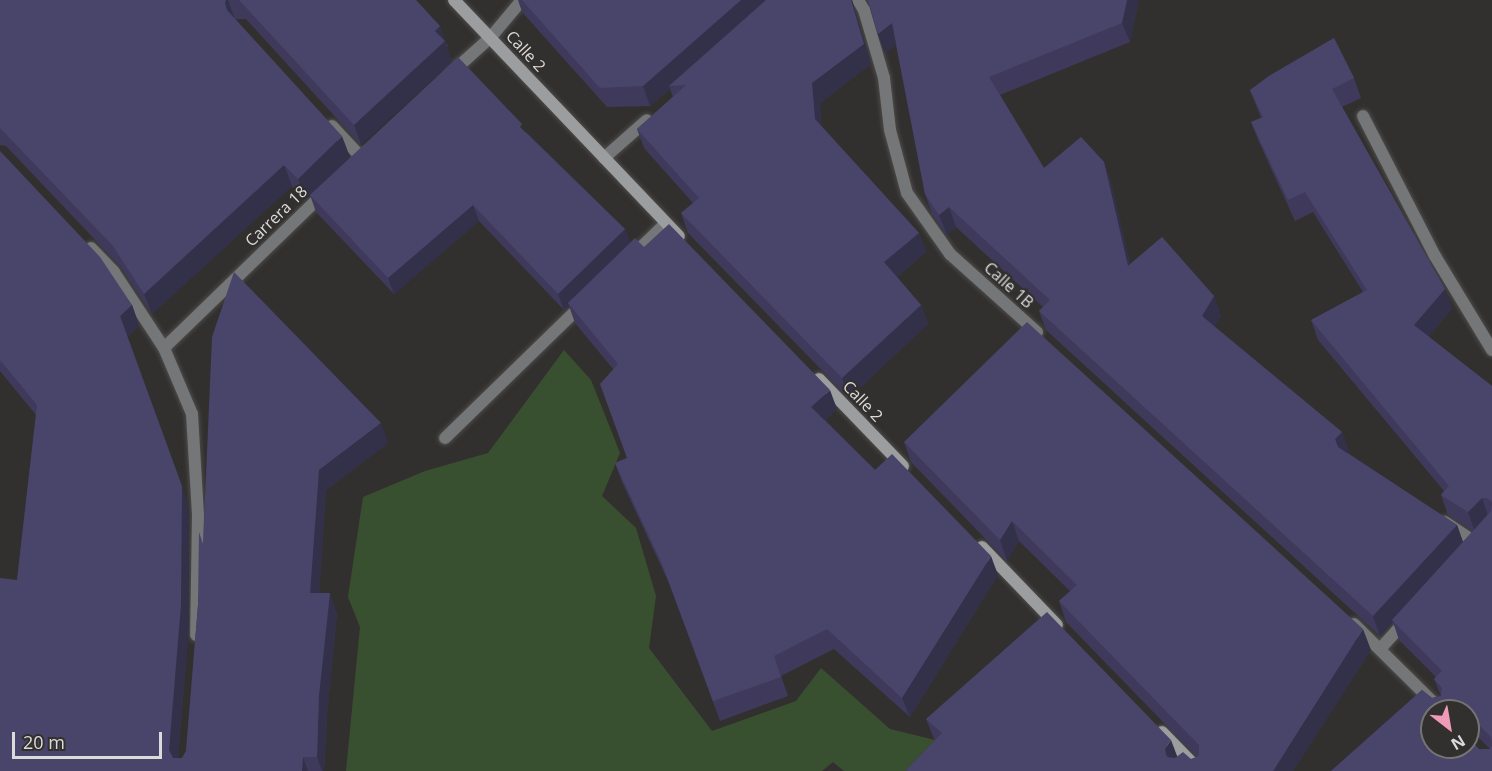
<!DOCTYPE html>
<style>
body{margin:0}
#map{position:relative;width:1492px;height:771px;overflow:hidden;background:#32302e;font-family:"Open Sans",sans-serif}
div>[style]{position:absolute}
[style*='--x']{left:calc(var(--x)*1px);top:calc(var(--y)*1px);width:calc(var(--w)*1px);rotate:calc(var(--a)*1deg)}
.green>*{inset:0;background:#395030}
.roads{filter:drop-shadow(0 0 2px #4d4b4a) drop-shadow(0 0 2px #4d4b4a)}
.street>*{height:12px;margin:-6px;padding:0 6px;transform-origin:6px;border-radius:6px;background:#747677}
.secondary>*{height:12px;margin:-6px;padding:0 6px;transform-origin:6px;border-radius:6px;background:#9b9d9e}
.wall>*{inset:0;background:#3f3a5b}
.shaded-wall>*{inset:0;background:#33304a}
.building>*{inset:0;background:#49446a}
span{translate:-50% -50%;white-space:nowrap;text-align:center;line-height:1.15;-webkit-text-stroke:4.5px #32302e;paint-order:stroke}
.street-label{font-size:16px;color:#dcdbda}
.north{position:absolute;left:1420px;top:699px;width:60px;height:60px;box-sizing:border-box;background:#32302e;border:2px solid #767473;border-radius:50%;rotate:149deg;font-size:16px;font-weight:700;line-height:24px;text-align:center;color:#dcdbda}
.north::after{content:'';display:block;margin:auto;width:21px;height:27px;background:#ef9ab8;clip-path:polygon(50% 0,100% 100%,50% 72%,0 100%)}
.scale{position:absolute;left:12px;top:732px;width:150px;height:27px;box-sizing:border-box;border:3px solid #dcdbda;border-top:0;padding-left:8px;font-size:18px;line-height:21px;white-space:nowrap;color:#dcdbda;-webkit-text-stroke:4px #32302e;paint-order:stroke}
</style>
<div id="map">
<div class="green">
<i style="clip-path:polygon(564px 350px,591px 380px,620px 453px,602px 496px,636px 528px,656px 596px,649px 648px,712px 731px,796px 701px,821px 668px,890px 729px,947px 743px,919px 771px,844px 771px,833px 762px,822px 771px,346px 771px,360px 627px,348px 597px,363px 497px,425px 471px,488px 453px)"></i>
</div>
<div class="roads">
<div class="street">
<i style="--x:858;--y:0;--w:12;--a:59"></i>
<i style="--x:864;--y:10;--w:71;--a:73.6"></i>
<i style="--x:884;--y:78;--w:52;--a:83.4"></i>
<i style="--x:890;--y:130;--w:65;--a:74.9"></i>
<i style="--x:907;--y:193;--w:75;--a:54.8"></i>
<i style="--x:950;--y:254;--w:117;--a:41.9"></i>
<i style="--x:451;--y:73;--w:54;--a:-42"></i>
<i style="--x:491;--y:37;--w:48;--a:-50"></i>
<i style="--x:1363;--y:116;--w:157;--a:62.8"></i>
<i style="--x:1435;--y:256;--w:110;--a:58.8"></i>
<i style="--x:332;--y:126;--w:42;--a:46.9"></i>
<i style="--x:604;--y:158;--w:57;--a:-41.5"></i>
<i style="--x:91;--y:248;--w:33;--a:46"></i>
<i style="--x:114;--y:272;--w:91;--a:56.7"></i>
<i style="--x:164;--y:348;--w:72;--a:67"></i>
<i style="--x:192;--y:414;--w:100;--a:86.6"></i>
<i style="--x:198;--y:514;--w:121;--a:90.9"></i>
<i style="--x:633;--y:255;--w:46;--a:-44.1"></i>
<i style="--x:164;--y:348;--w:224;--a:-44.1"></i>
<i style="--x:445;--y:438;--w:194;--a:-44.2"></i>
<i style="--x:1445;--y:522;--w:37;--a:34"></i>
<i style="--x:1354;--y:624;--w:124;--a:44.7"></i>
<i style="--x:1381;--y:648;--w:38;--a:-48"></i>
</div>
<div class="secondary">
<i style="--x:454;--y:0;--w:326;--a:46.4"></i>
<i style="--x:819;--y:379;--w:121;--a:46"></i>
<i style="--x:982;--y:547;--w:108;--a:46.1"></i>
<i style="--x:1162;--y:732;--w:54;--a:45.7"></i>
</div>
</div>
<div class="wall">
<i style="clip-path:polygon(0 0,416px 0,448px 46px,361px 145px,246px 19px,235px 19px,350px 157px,305px 200px,292px 186px,152px 314px,120px 266px,6px 146px,0 145px)"></i>
<i style="clip-path:polygon(518px 0,852px 0,871px 64px,820px 103px,821px 126px,919px 233px,926px 252px,897px 277px,921px 305px,928px 324px,849px 398px,688px 233px,681px 213px,693px 203px,644px 148px,637px 129px,673px 97px,670px 89px,650px 106px,607px 107px,522px 12px)"></i>
<i style="clip-path:polygon(evenodd,867px 0,1139px 0,1130px 42px,1000px 95px,1044px 168px,1081px 137px,1104px 162px,1111px 182px,1130px 264px,1162px 237px,1214px 296px,1221px 316px,1214px 327px,1342px 432px,1349px 452px,1348px 453px,1457px 525px,1463px 542px,1473px 531px,1448px 515px,1441px 495px,1444px 491px,1318px 340px,1311px 320px,1363px 292px,1313px 212px,1295px 221px,1259px 142px,1251px 122px,1261px 118px,1250px 90px,1269px 76px,1334px 38px,1354px 78px,1361px 98px,1342px 107px,1445px 289px,1452px 309px,1428px 337px,1492px 386px,1492px 771px,1331px 771px,1422px 690px,1432px 698px,1441px 696px,1434px 679px,1436px 677px,1399px 640px,1393px 622px,1380px 636px,1046px 330px,1039px 311px,1043px 307px,956px 227px,947px 235px,932px 214px,925px 194px,896px 45px,885px 53px,878px 34px,869px 4px,867px 0,1432px 711px,1468px 711px,1468px 730px,1473px 732px,1490px 749px,1479px 749px,1468px 737px,1468px 747px,1432px 747px,1432px 711px)"></i>
<i style="clip-path:polygon(526px 132px,625px 229px,630px 243px,644px 247px,837px 409px,825px 420px,875px 470px,998px 575px,910px 717px,834px 649px,781px 676px,788px 696px,720px 721px,669px 583px,622px 482px,615px 463px,627px 458px,613px 369px,575px 323px,569px 306px,564px 310px,479px 221px,394px 294px,316px 212px,310px 195px)"></i>
<i style="clip-path:polygon(0 151px,132px 305px,139px 325px,127px 337px,189px 507px,189px 626px,178px 758px,182px 758px,186px 751px,203px 544px,388px 443px,326px 490px,319px 593px,337px 613px,327px 715px,324px 771px,0 771px,17px 580px,36px 415px,0 371px)"></i>
<i style="clip-path:polygon(904px 442px,1371px 650px,1293px 771px,907px 771px,906px 770px,935px 740px,934px 739px,926px 719px,1177px 757px,1191px 759px,1197px 757px,1066px 622px,1059px 601px,1070px 591px,1019px 541px,1007px 561px,911px 462px)"></i>
</div>
<div class="shaded-wall">
<i style="clip-path:polygon(226px 0,228px 0,235px 19px,232px 23px,227px 10px,225px 3px)"></i>
<i style="clip-path:polygon(741px 0,771px 0,669px 86px,670px 89px,650px 106px,643px 86px)"></i>
<i style="clip-path:polygon(852px 0,871px 64px,820px 103px,822px 139px,815px 119px,812px 83px)"></i>
<i style="clip-path:polygon(1127px 0,1139px 0,1130px 42px,1122px 23px)"></i>
<i style="clip-path:polygon(892px 23px,899px 43px,885px 53px,878px 34px)"></i>
<i style="clip-path:polygon(440px 26px,452px 62px,361px 145px,354px 125px,435px 31px)"></i>
<i style="clip-path:polygon(342px 136px,350px 157px,305px 200px,298px 179px)"></i>
<i style="clip-path:polygon(1104px 162px,1111px 182px,1135px 286px,1128px 266px)"></i>
<i style="clip-path:polygon(284px 165px,292px 186px,152px 314px,144px 294px)"></i>
<i style="clip-path:polygon(473px 205px,479px 221px,394px 294px,388px 278px)"></i>
<i style="clip-path:polygon(949px 207px,956px 227px,947px 235px,939px 215px)"></i>
<i style="clip-path:polygon(625px 229px,631px 246px,568px 303px,569px 306px,564px 310px,558px 294px)"></i>
<i style="clip-path:polygon(919px 233px,926px 252px,891px 282px,884px 262px)"></i>
<i style="clip-path:polygon(1445px 289px,1452px 309px,1421px 345px,1414px 325px)"></i>
<i style="clip-path:polygon(1214px 296px,1221px 316px,1209px 336px,1202px 316px)"></i>
<i style="clip-path:polygon(132px 305px,139px 325px,127px 337px,120px 316px)"></i>
<i style="clip-path:polygon(921px 305px,928px 324px,849px 398px,842px 378px)"></i>
<i style="clip-path:polygon(830px 390px,837px 409px,818px 426px,811px 407px)"></i>
<i style="clip-path:polygon(381px 423px,388px 443px,326px 490px,318px 613px,310px 593px,319px 470px)"></i>
<i style="clip-path:polygon(1342px 432px,1349px 452px,1342px 459px,1335px 439px)"></i>
<i style="clip-path:polygon(182px 486px,189px 507px,189px 626px,177px 770px,169px 750px)"></i>
<i style="clip-path:polygon(1482px 498px,1489px 518px,1475px 532px,1468px 512px)"></i>
<i style="clip-path:polygon(1012px 521px,1019px 541px,1007px 561px,1000px 540px)"></i>
<i style="clip-path:polygon(1457px 525px,1464px 545px,1392px 620px,1393px 622px,1380px 636px,1373px 616px)"></i>
<i style="clip-path:polygon(991px 556px,998px 575px,910px 717px,902px 698px)"></i>
<i style="clip-path:polygon(330px 593px,337px 613px,327px 715px,324px 771px,322px 771px,317px 757px,319px 695px)"></i>
<i style="clip-path:polygon(1363px 629px,1371px 650px,1293px 771px,1273px 771px)"></i>
<i style="clip-path:polygon(1171px 740px,1179px 761px,1172px 769px,1165px 749px)"></i>
<i style="clip-path:polygon(303px 757px,308px 771px,302px 771px)"></i>
</div>
<div class="building">
<i style="clip-path:polygon(0 0,226px 0,225px 3px,227px 10px,342px 136px,298px 179px,284px 165px,144px 294px,113px 246px,0 128px)"></i>
<i style="clip-path:polygon(239px 0,416px 0,440px 26px,435px 31px,445px 41px,354px 125px)"></i>
<i style="clip-path:polygon(522px 0,741px 0,643px 86px,600px 88px)"></i>
<i style="clip-path:polygon(766px 0,851px 0,864px 44px,812px 83px,815px 119px,919px 233px,884px 262px,921px 305px,842px 378px,681px 213px,699px 198px,637px 129px,686px 85px,669px 86px)"></i>
<i style="clip-path:polygon(868px 0,1127px 0,1122px 23px,989px 77px,1044px 168px,1081px 137px,1104px 162px,1128px 266px,1162px 237px,1214px 296px,1202px 316px,1342px 432px,1335px 439px,1338px 447px,1457px 525px,1373px 616px,1039px 311px,1050px 300px,949px 207px,939px 215px,925px 194px,892px 23px,878px 34px)"></i>
<i style="clip-path:polygon(1334px 38px,1354px 78px,1332px 89px,1445px 289px,1414px 325px,1492px 386px,1492px 502px,1487px 498px,1482px 498px,1468px 512px,1441px 495px,1449px 486px,1311px 320px,1367px 290px,1305px 192px,1288px 200px,1251px 122px,1263px 117px,1250px 90px,1269px 76px)"></i>
<i style="clip-path:polygon(458px 57px,522px 124px,520px 127px,625px 229px,558px 294px,473px 205px,388px 278px,310px 195px)"></i>
<i style="clip-path:polygon(0 151px,100px 257px,132px 305px,120px 316px,182px 486px,181px 605px,169px 750px,173px 758px,182px 758px,186px 751px,198px 606px,199px 532px,203px 544px,212px 337px,234px 272px,381px 423px,319px 470px,310px 593px,330px 593px,319px 695px,317px 757px,303px 757px,302px 771px,0 771px,0 578px,17px 580px,37px 405px,0 360px)"></i>
<i style="clip-path:polygon(669px 224px,830px 390px,811px 407px,875px 470px,892px 454px,991px 556px,902px 698px,827px 629px,774px 656px,781px 677px,713px 701px,662px 564px,615px 463px,627px 458px,600px 384px,618px 364px,568px 303px,635px 238px,644px 247px)"></i>
<i style="clip-path:polygon(1027px 322px,1363px 629px,1273px 771px,908px 771px,906px 770px,942px 733px,926px 719px,1047px 612px,1171px 740px,1165px 749px,1167px 757px,1175px 758px,1183px 752px,1191px 759px,1199px 756px,1199px 745px,1059px 601px,1077px 585px,1012px 521px,1000px 540px,904px 442px)"></i>
<i style="clip-path:polygon(1492px 504px,1492px 742px,1491px 737px,1468px 714px,1468px 711px,1459px 710px,1457px 711px,1432px 711px,1432px 747px,1468px 747px,1468px 737px,1479px 749px,1490px 749px,1492px 745px,1492px 771px,1331px 771px,1422px 690px,1432px 698px,1441px 696px,1442px 688px,1434px 679px,1442px 671px,1392px 620px,1491px 511px)"></i>
</div>
<div class="street-label">
<span style="left:526px;top:51px;rotate:47deg">Calle 2</span>
<span style="left:276px;top:216px;rotate:-44deg">Carrera 18</span>
<span style="left:1009px;top:285px;rotate:42deg">Calle 1B</span>
<span style="left:863px;top:401px;rotate:46deg">Calle 2</span>
</div>
<div class="north">N</div>
<div class="scale">20 m</div>
</div>
